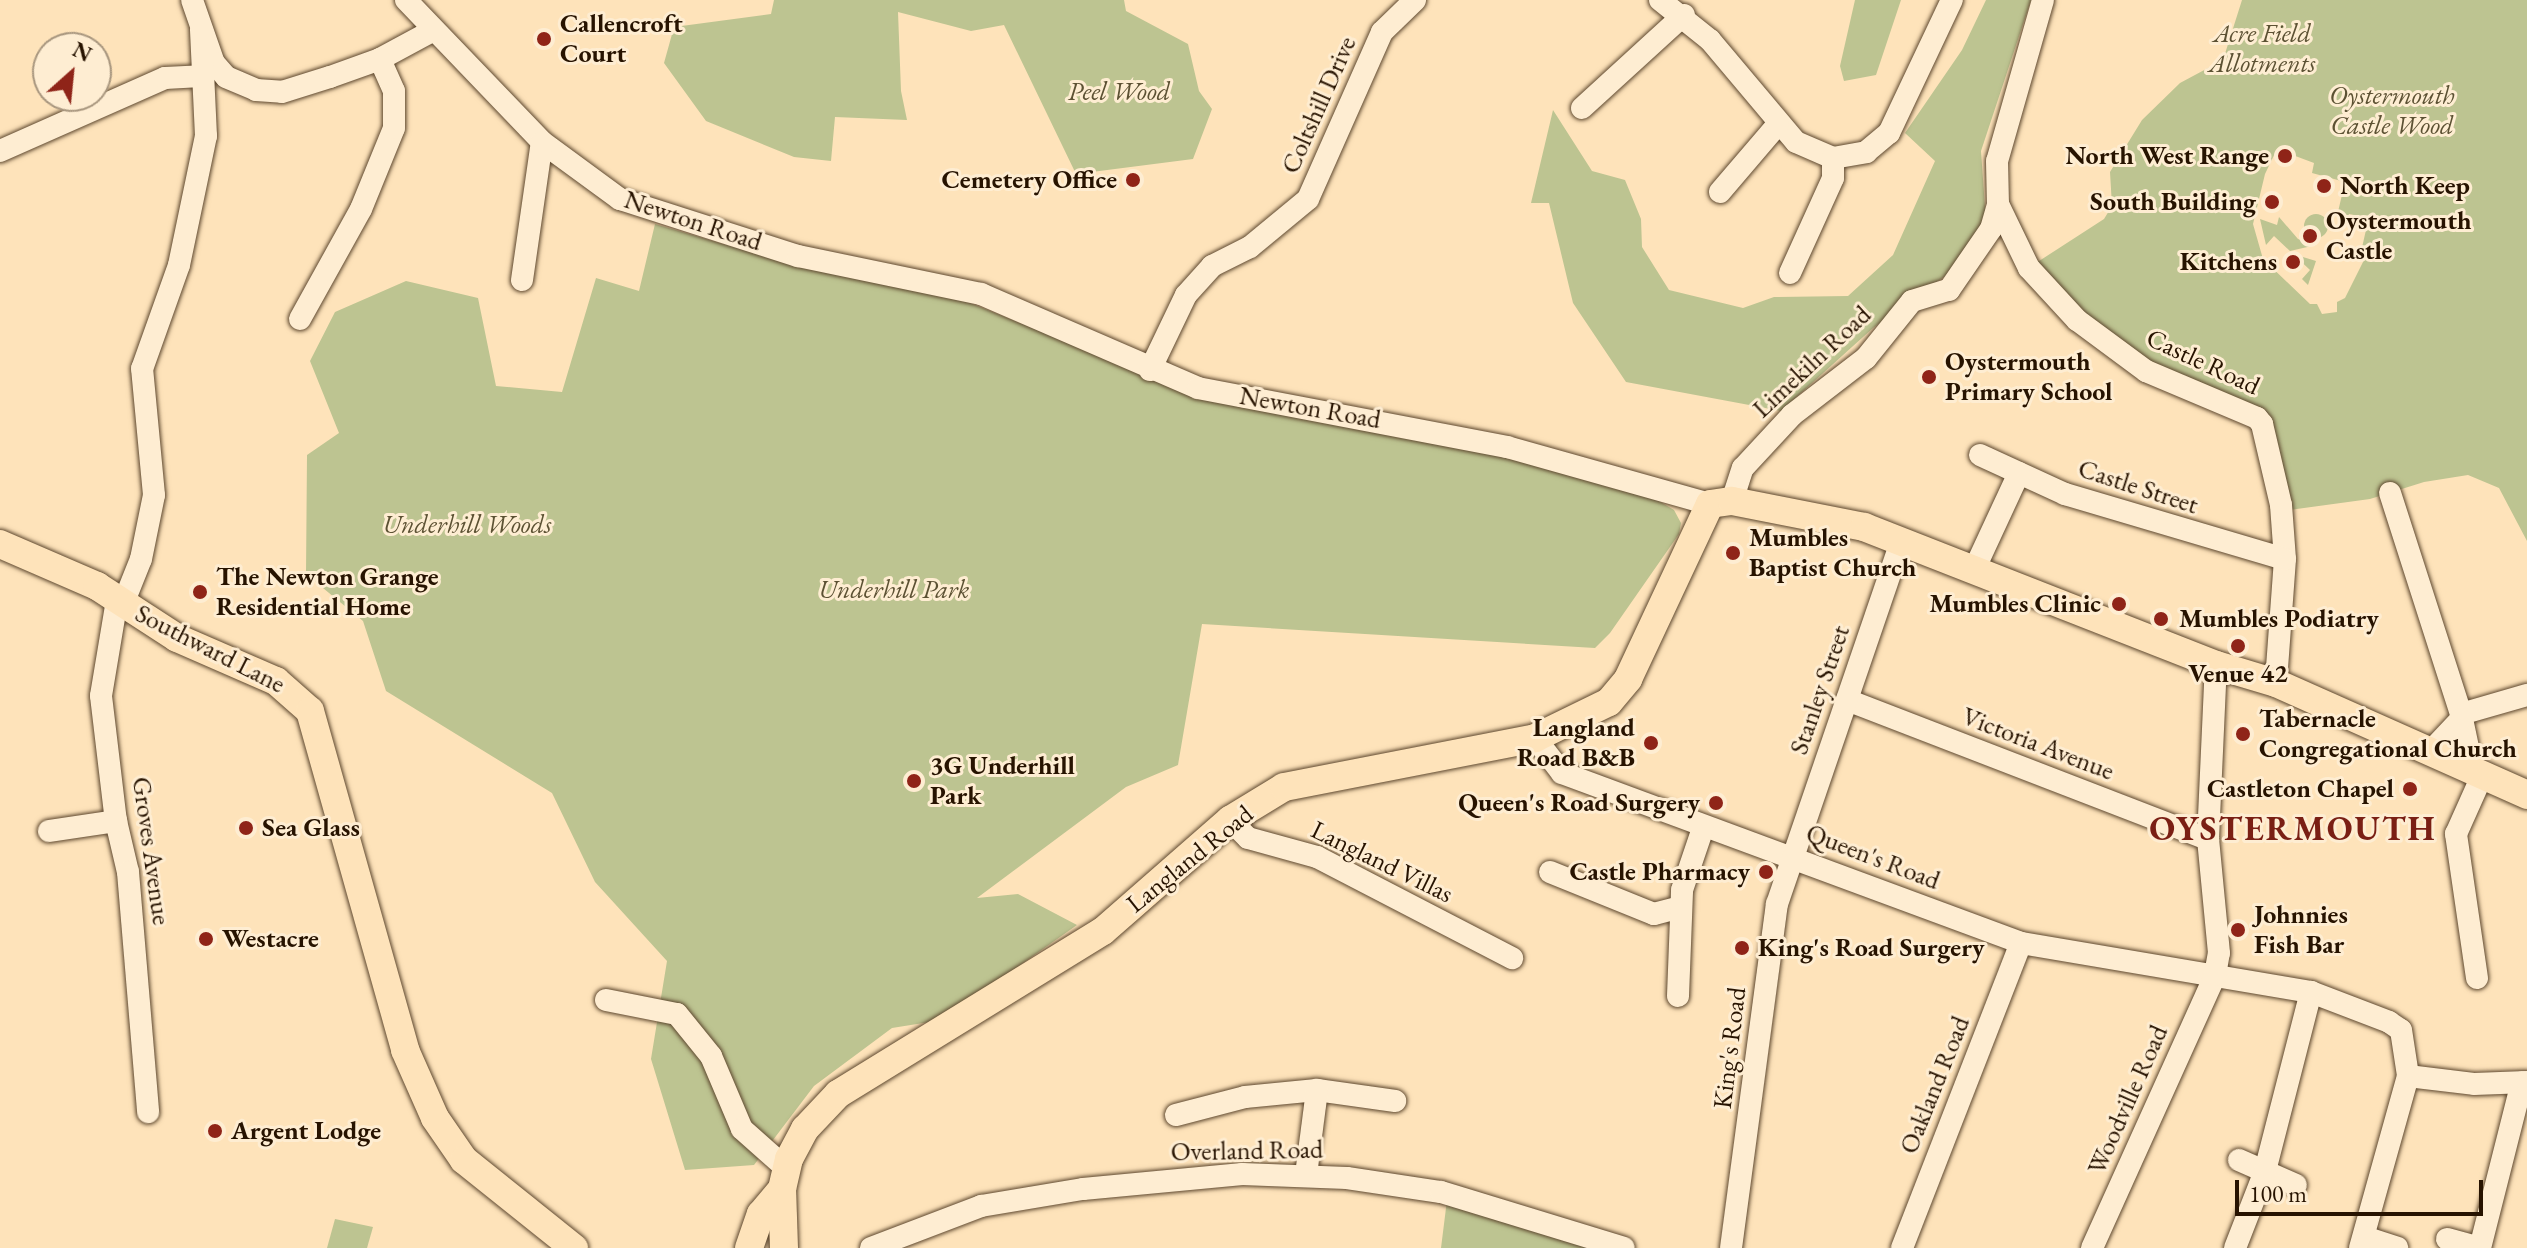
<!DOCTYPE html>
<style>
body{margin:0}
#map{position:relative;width:2527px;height:1248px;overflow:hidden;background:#fee3ba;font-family:"EB Garamond",serif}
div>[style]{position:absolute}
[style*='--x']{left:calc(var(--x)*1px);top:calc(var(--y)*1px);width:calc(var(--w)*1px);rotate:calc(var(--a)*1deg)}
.green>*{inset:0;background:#bdc491}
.round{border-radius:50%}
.roads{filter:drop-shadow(0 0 2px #5d472e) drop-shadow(0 0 2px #5d472e)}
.minor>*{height:22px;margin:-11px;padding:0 11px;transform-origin:11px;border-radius:11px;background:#feedd2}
.major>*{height:28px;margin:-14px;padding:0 14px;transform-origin:14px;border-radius:14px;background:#fee3ba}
.dots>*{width:22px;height:22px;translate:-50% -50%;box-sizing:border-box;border:4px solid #feedd2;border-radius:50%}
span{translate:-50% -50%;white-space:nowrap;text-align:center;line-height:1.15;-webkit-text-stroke:6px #feedd2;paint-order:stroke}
.poi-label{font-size:26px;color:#271300;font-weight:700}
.left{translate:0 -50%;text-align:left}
.right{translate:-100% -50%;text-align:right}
.park-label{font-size:26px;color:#5c5133;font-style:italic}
.street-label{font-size:26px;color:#271300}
.district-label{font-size:34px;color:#7a1f14;font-weight:700;letter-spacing:2px}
.north{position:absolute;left:32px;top:32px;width:80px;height:80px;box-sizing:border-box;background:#feedd2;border:2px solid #a8967e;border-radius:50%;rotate:27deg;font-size:22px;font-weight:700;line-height:32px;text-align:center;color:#271300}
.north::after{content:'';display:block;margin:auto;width:28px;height:36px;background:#8f2418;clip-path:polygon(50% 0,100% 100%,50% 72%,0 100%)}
.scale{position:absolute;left:2235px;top:1180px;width:248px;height:36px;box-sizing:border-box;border:4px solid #271300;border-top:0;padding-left:10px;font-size:24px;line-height:28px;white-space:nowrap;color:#271300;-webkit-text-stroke:6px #feedd2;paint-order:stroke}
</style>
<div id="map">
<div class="green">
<i style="clip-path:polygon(774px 0,1124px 0,1126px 11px,1188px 44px,1199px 91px,1212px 109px,1193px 159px,1076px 174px,1004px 25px,971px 31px,898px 12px,901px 91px,907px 120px,835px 117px,831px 161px,794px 157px,706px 121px,664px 63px,674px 27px,771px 14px)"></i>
<i style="clip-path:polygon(1855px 0,1901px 0,1876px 75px,1844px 81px,1840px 66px)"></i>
<i style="clip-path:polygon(1986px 0,2031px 0,1981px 151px,1986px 221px,1952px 271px,1873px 328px,1781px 411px,1626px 382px,1573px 303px,1549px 203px,1531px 203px,1553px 110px,1592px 171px,1625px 180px,1641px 219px,1642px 247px,1669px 290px,1743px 308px,1774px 297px,1848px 296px,1893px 255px,1935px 161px,1905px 133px,1962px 50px)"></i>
<i style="clip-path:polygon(evenodd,2242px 0,2527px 0,2527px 541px,2499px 488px,2468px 475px,2424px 482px,2370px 499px,2282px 511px,2262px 425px,2104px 335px,2036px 263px,2104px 219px,2112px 206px,2110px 172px,2142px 120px,2180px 83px,2223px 60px,2242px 0,2277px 149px,2314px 163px,2312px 173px,2345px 182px,2337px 216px,2346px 220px,2349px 214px,2354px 215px,2352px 222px,2358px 224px,2360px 218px,2368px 221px,2361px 252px,2366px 256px,2345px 298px,2337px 302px,2337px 312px,2322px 314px,2317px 304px,2310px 304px,2263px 259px,2253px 224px,2265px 174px,2277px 149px)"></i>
<i class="round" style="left:2304px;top:214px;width:24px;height:24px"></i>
<i style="clip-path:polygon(2279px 217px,2298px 239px,2316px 245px,2290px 251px,2274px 236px,2266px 245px,2260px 219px,2277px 225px)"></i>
<i style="clip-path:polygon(655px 224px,747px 251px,943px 292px,1149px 375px,1483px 449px,1654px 498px,1674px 510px,1681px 523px,1679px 534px,1610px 633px,1595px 648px,1202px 624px,1178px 765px,1126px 787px,977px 898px,1018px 894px,1077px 925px,942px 1020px,892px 1028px,814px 1086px,754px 1165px,685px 1170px,651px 1059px,667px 961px,595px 882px,552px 793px,386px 691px,363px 621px,306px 574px,307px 455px,339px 433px,310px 361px,335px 312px,406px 281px,478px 298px,496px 386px,562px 392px,596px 278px,639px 291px)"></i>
<i style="clip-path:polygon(2293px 254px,2316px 261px,2308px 285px,2302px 279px,2310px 270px)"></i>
<i style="clip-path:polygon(1447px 1200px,1595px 1248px,1441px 1248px)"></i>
<i style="clip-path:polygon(335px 1219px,373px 1227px,367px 1248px,327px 1248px)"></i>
</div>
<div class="roads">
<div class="minor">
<i style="--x:192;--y:0;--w:67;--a:70.8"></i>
<i style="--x:214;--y:63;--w:18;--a:49"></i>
<i style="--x:226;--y:77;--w:33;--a:23"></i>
<i style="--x:256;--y:90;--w:26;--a:4"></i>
<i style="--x:282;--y:92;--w:50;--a:-17.4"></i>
<i style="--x:330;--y:77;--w:53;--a:-19.8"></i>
<i style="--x:380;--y:59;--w:59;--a:-28.3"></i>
<i style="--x:406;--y:0;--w:197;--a:46.2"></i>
<i style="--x:542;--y:142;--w:97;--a:36.2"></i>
<i style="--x:620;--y:199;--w:187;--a:17.8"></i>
<i style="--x:798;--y:256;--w:187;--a:11.7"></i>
<i style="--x:981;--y:294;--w:236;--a:23.4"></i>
<i style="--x:1198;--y:388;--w:315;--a:10.8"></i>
<i style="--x:1507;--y:447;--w:211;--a:15.7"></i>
<i style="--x:1660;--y:0;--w:64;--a:38.7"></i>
<i style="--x:1710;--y:40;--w:133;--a:49.9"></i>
<i style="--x:1796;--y:142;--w:40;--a:23.4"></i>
<i style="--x:1833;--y:158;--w:34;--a:-10"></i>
<i style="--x:1866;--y:152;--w:30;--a:-40"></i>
<i style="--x:1889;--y:133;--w:147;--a:-64.7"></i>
<i style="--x:2043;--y:0;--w:167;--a:105.9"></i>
<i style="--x:1997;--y:161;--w:43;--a:88.7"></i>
<i style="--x:1998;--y:204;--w:71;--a:64.2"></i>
<i style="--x:2029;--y:268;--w:71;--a:47.3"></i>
<i style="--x:2077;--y:320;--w:86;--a:36.5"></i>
<i style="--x:2146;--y:371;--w:121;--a:22.9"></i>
<i style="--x:2257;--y:418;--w:8;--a:50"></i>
<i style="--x:2262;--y:424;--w:83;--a:76.8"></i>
<i style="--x:2281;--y:505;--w:54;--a:85.8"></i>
<i style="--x:2285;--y:559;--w:124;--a:94.2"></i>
<i style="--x:1582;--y:108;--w:138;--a:-42.4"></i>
<i style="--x:0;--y:151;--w:180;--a:-23.9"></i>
<i style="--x:165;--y:78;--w:36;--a:-3"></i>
<i style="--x:1720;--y:192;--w:89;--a:-49.5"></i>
<i style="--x:1790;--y:273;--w:104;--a:-65.6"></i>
<i style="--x:1833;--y:178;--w:20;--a:-90"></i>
<i style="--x:522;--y:280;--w:139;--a:-81.8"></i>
<i style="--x:300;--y:319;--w:126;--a:-61"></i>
<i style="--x:361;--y:209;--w:87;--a:-67.8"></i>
<i style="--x:394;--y:128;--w:37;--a:-90"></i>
<i style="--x:394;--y:91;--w:35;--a:-114"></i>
<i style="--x:1150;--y:370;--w:83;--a:-64.4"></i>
<i style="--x:1186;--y:295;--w:39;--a:-48"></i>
<i style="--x:1212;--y:266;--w:42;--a:-26.6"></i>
<i style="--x:1250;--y:247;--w:75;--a:-39.6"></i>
<i style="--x:1308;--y:199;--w:183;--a:-66.1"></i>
<i style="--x:1382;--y:32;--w:46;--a:-44.1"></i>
<i style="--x:1980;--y:455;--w:94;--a:24.6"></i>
<i style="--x:2065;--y:494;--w:229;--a:16.5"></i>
<i style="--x:2390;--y:493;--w:232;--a:72.2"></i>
<i style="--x:2461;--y:714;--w:58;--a:78.1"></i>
<i style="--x:1732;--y:501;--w:35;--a:-72"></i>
<i style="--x:1743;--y:468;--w:72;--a:-47.2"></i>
<i style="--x:1792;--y:415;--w:93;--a:-37.6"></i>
<i style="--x:1866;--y:358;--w:73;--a:-51.1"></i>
<i style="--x:1912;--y:301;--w:39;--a:-17"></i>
<i style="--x:1949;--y:290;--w:74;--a:-55.5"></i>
<i style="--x:1991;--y:229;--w:26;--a:-74"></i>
<i style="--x:1974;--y:570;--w:107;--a:-65.1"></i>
<i style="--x:117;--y:600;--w:97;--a:99.5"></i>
<i style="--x:101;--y:696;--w:126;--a:83.2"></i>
<i style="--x:116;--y:821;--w:52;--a:76.8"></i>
<i style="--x:128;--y:872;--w:241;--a:85.2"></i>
<i style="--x:123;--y:604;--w:48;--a:-68.2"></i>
<i style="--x:141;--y:559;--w:65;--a:-78.5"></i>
<i style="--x:154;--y:495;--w:127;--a:-95.4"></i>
<i style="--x:142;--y:369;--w:110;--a:-70.4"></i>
<i style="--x:179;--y:265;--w:132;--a:-78.2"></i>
<i style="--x:206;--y:136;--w:107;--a:-92.7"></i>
<i style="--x:1847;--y:700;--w:387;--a:21.1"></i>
<i style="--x:2461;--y:714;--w:69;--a:-16.1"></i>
<i style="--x:1535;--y:738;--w:44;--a:52.4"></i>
<i style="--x:1562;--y:773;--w:489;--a:20.3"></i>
<i style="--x:2021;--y:943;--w:294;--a:9.6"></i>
<i style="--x:2311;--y:992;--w:84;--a:21"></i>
<i style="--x:2389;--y:1022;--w:14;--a:34"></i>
<i style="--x:2401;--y:1030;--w:47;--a:81.3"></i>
<i style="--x:2408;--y:1076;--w:179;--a:105.6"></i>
<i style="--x:2430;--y:752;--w:45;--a:-46.8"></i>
<i style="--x:1230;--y:820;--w:25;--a:45"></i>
<i style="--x:1248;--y:838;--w:72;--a:15.4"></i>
<i style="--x:1317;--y:857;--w:220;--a:27.4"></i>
<i style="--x:49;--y:831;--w:68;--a:-8.5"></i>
<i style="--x:1550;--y:872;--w:112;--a:22"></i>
<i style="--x:1654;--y:914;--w:28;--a:-15"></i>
<i style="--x:2477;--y:978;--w:146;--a:-98.3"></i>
<i style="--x:2456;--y:834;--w:64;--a:-65.9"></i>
<i style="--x:1678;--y:996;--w:106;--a:-87.8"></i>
<i style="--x:1682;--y:890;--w:65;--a:-71.3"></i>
<i style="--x:606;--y:1000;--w:72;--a:11.2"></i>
<i style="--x:677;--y:1014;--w:54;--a:51"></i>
<i style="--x:711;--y:1056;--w:79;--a:67"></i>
<i style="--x:742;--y:1129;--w:59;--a:41.6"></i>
<i style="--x:2408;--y:1076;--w:66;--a:6.9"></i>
<i style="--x:2474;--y:1084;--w:53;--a:-2.2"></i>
<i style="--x:1176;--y:1115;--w:71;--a:-14.6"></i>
<i style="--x:1245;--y:1097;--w:72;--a:-5.6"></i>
<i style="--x:1317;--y:1090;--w:79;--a:8"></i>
<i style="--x:2239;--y:1160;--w:62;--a:23.7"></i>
<i style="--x:1306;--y:1175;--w:86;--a:-82.6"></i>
<i style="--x:2364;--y:1237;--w:35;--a:18"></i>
<i style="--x:2447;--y:1239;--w:34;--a:15"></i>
<i style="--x:871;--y:1248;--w:118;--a:-20.9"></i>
<i style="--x:981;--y:1206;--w:103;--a:-9.5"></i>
<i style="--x:1083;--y:1189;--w:160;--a:-5.4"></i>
<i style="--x:1242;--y:1174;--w:105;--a:2.2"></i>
<i style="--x:1347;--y:1178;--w:95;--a:8.5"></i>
<i style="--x:1441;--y:1192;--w:191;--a:17"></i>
<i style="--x:1731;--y:1248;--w:347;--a:-82.4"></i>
<i style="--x:1777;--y:904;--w:384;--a:-71.1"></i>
<i style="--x:1902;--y:1248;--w:327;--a:-68.7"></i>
<i style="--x:2092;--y:1248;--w:299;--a:-65.7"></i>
<i style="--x:2215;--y:975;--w:22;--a:-80"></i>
<i style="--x:2219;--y:953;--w:115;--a:-95.5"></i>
<i style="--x:2208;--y:839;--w:174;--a:-87.4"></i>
<i style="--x:2235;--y:1248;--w:83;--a:-68.7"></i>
<i style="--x:2265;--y:1171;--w:185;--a:-75.6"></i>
<i style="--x:2480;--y:1248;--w:171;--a:-75.8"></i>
</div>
<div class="major">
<i style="--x:0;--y:544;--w:106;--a:23.4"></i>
<i style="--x:97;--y:586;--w:95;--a:33"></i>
<i style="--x:177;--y:638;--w:108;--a:23.5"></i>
<i style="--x:276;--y:681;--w:45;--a:41.4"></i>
<i style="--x:310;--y:711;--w:352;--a:74.3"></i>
<i style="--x:405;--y:1050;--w:74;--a:66.2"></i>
<i style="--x:435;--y:1118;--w:51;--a:55.4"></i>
<i style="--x:464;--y:1160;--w:141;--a:38.7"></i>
<i style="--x:749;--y:1248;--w:36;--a:-71"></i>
<i style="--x:761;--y:1214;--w:33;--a:-50"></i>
<i style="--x:784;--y:1248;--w:59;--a:-91.9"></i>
<i style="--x:782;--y:1189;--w:31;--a:-77"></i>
<i style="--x:789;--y:1159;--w:34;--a:-62"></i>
<i style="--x:805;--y:1129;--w:48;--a:-46.7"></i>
<i style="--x:838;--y:1094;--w:311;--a:-31.6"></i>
<i style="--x:1103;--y:931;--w:169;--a:-41.2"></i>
<i style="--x:1230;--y:820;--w:63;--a:-31.4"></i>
<i style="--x:1284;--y:787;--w:256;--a:-11"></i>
<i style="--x:1535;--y:738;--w:82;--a:-25.9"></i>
<i style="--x:1609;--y:702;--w:30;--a:-50"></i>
<i style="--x:1628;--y:679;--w:193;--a:-64.9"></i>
<i style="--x:1710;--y:504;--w:22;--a:-8"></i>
<i style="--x:1732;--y:501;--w:135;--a:11.1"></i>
<i style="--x:1864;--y:527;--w:378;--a:21.4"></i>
<i style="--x:2216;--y:665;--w:63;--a:16.7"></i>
<i style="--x:2276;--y:683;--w:275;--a:24"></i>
</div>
</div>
<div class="dots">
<i style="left:544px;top:39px;background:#8f2418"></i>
<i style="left:2285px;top:156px;background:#8f2418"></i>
<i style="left:1133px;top:180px;background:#8f2418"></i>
<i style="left:2324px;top:186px;background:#8f2418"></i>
<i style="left:2272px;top:202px;background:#8f2418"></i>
<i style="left:2310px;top:236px;background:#8f2418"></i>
<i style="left:2293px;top:262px;background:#8f2418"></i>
<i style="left:1929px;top:377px;background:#8f2418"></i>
<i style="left:1733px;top:553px;background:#8f2418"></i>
<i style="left:200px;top:592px;background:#8f2418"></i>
<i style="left:2119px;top:604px;background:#8f2418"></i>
<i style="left:2161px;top:619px;background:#8f2418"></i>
<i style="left:2238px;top:646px;background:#8f2418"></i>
<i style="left:2243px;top:734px;background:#8f2418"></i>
<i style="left:1651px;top:743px;background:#8f2418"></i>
<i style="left:914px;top:781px;background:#8f2418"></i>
<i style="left:2410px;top:789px;background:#8f2418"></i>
<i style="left:1716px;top:803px;background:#8f2418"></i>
<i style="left:246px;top:828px;background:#8f2418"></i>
<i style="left:1766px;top:872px;background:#8f2418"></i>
<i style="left:2238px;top:930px;background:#8f2418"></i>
<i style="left:206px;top:939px;background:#8f2418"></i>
<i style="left:1742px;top:948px;background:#8f2418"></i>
<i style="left:215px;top:1131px;background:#8f2418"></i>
</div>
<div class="poi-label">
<span class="left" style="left:560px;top:39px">Callencroft<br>Court</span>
<span class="right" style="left:2269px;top:156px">North West Range</span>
<span class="right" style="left:1117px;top:180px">Cemetery Office</span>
<span class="left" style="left:2340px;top:186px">North Keep</span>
<span class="right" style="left:2256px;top:202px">South Building</span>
<span class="left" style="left:2326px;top:236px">Oystermouth<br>Castle</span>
<span class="right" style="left:2277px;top:262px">Kitchens</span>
<span class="left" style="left:1945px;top:377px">Oystermouth<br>Primary School</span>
<span class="left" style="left:1749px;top:553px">Mumbles<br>Baptist Church</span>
<span class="left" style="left:216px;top:592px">The Newton Grange<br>Residential Home</span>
<span class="right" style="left:2101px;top:604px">Mumbles Clinic</span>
<span class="left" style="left:2179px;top:619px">Mumbles Podiatry</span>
<span style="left:2238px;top:674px">Venue 42</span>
<span class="left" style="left:2259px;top:734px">Tabernacle<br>Congregational Church</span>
<span class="right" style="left:1635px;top:743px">Langland<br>Road B&amp;B</span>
<span class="left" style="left:930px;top:781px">3G Underhill<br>Park</span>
<span class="right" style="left:2394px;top:789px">Castleton Chapel</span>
<span class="right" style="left:1700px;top:803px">Queen's Road Surgery</span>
<span class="left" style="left:262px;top:828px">Sea Glass</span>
<span class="right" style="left:1750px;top:872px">Castle Pharmacy</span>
<span class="left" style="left:2254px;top:930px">Johnnies<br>Fish Bar</span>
<span class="left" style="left:222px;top:939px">Westacre</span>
<span class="left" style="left:1758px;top:948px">King's Road Surgery</span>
<span class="left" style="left:231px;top:1131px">Argent Lodge</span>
</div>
<div class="park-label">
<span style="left:2262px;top:49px">Acre Field<br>Allotments</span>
<span style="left:1119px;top:92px">Peel Wood</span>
<span style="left:2392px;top:111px">Oystermouth<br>Castle Wood</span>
<span style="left:467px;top:525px">Underhill Woods</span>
<span style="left:894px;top:590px">Underhill Park</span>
</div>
<div class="street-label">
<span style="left:1319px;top:105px;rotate:-66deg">Coltshill Drive</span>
<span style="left:693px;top:221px;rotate:18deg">Newton Road</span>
<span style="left:1812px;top:362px;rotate:-43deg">Limekiln Road</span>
<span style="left:2203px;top:362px;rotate:25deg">Castle Road</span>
<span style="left:1310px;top:408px;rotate:10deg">Newton Road</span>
<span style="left:2138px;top:487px;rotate:18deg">Castle Street</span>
<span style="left:210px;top:649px;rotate:27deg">Southward Lane</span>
<span style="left:1820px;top:690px;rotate:-71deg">Stanley Street</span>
<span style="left:2038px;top:744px;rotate:21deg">Victoria Avenue</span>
<span style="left:151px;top:851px;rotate:82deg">Groves Avenue</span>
<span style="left:1873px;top:857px;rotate:21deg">Queen's Road</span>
<span style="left:1190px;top:859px;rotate:-39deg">Langland Road</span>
<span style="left:1382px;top:862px;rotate:26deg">Langland Villas</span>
<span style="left:1730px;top:1048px;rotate:-83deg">King's Road</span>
<span style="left:1935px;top:1085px;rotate:-68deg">Oakland Road</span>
<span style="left:2128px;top:1100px;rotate:-66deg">Woodville Road</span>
<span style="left:1247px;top:1151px;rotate:-1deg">Overland Road</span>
</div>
<div class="district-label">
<span style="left:2293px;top:829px">OYSTERMOUTH</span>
</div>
<div class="north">N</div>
<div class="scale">100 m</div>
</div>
